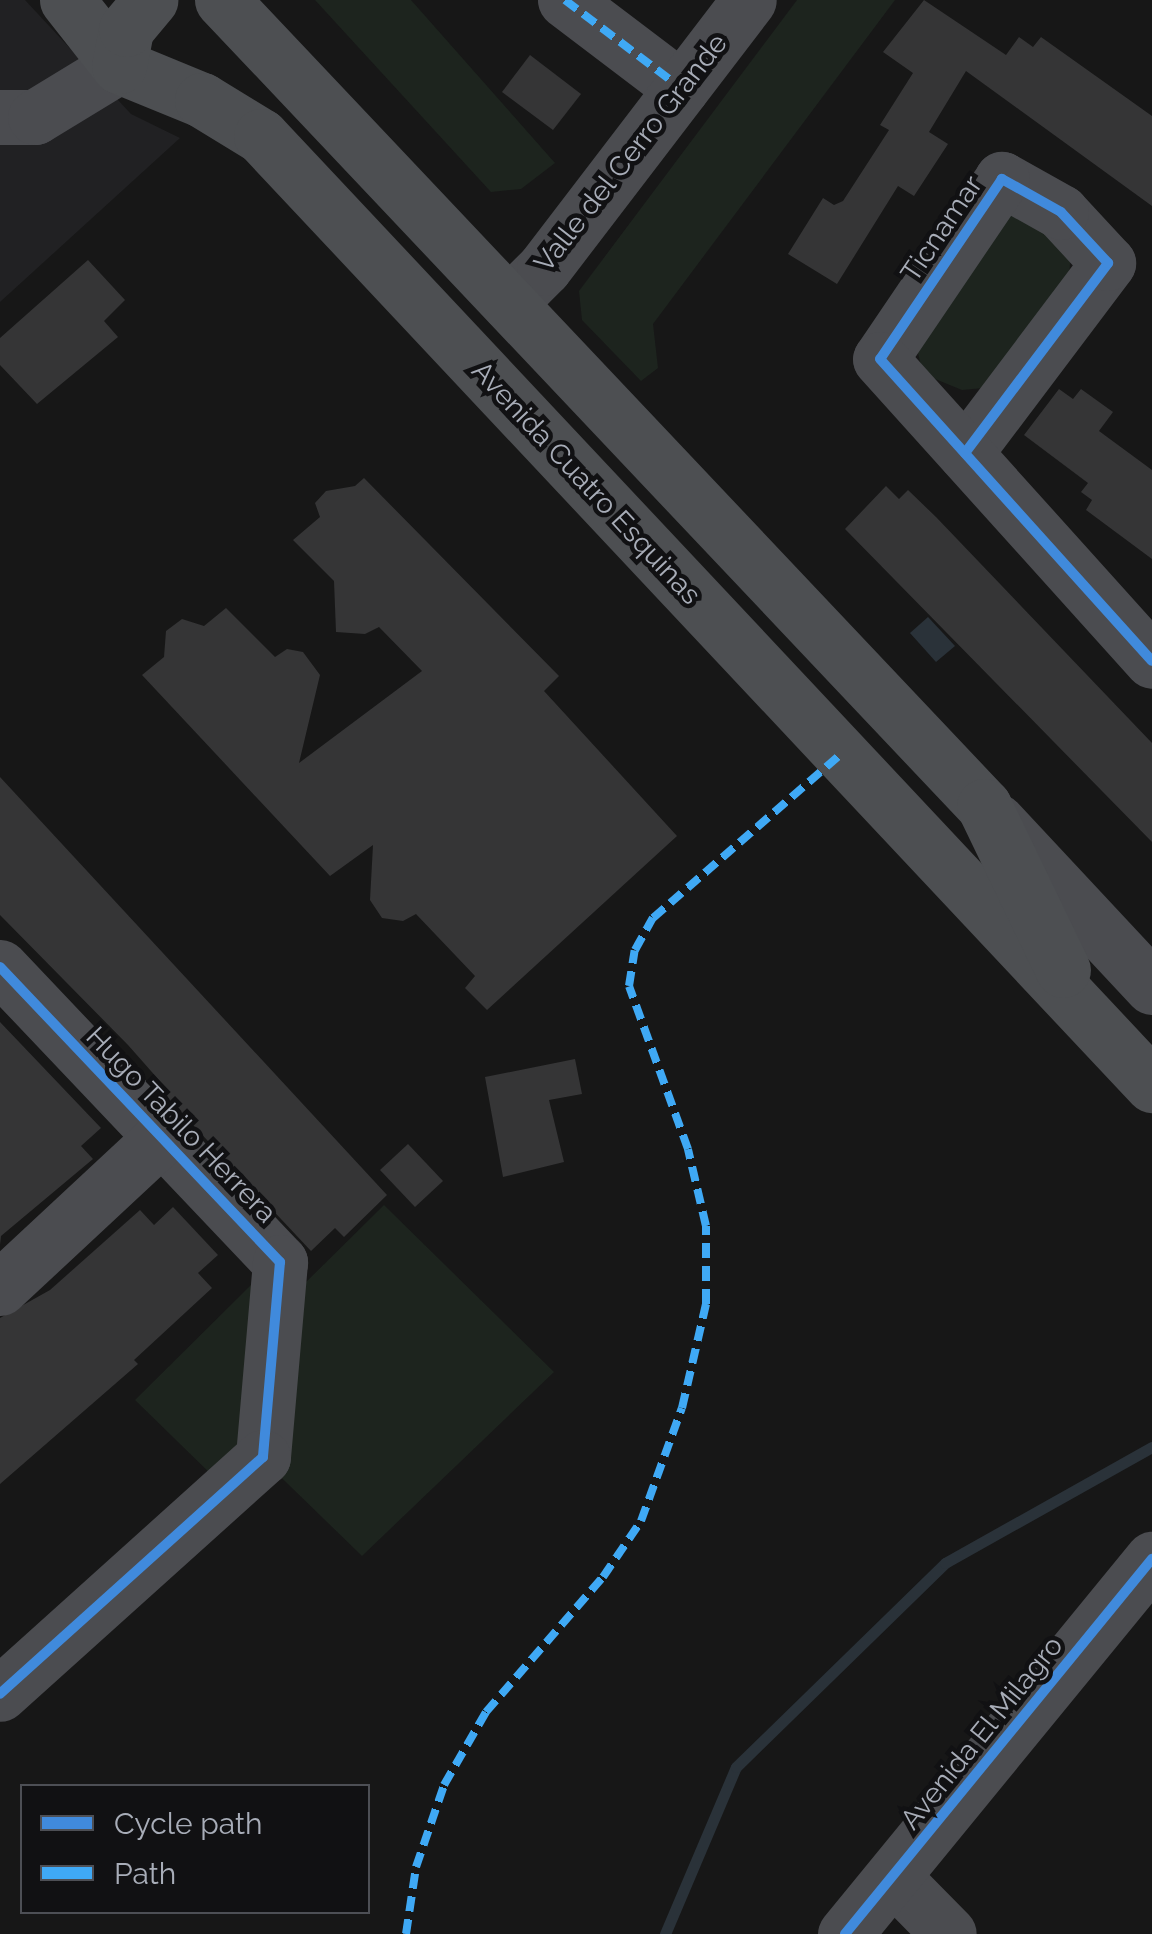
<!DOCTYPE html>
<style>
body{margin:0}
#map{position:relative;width:1152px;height:1934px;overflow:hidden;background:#171717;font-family:Raleway,sans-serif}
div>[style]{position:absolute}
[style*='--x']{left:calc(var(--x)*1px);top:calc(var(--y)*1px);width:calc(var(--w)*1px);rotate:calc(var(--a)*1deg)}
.built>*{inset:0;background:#212123}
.green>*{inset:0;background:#1d241e}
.water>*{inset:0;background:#2a3239}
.stream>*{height:11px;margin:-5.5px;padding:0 5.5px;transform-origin:5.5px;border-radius:5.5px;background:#2a3239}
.building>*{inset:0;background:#353536}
.minor>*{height:55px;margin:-27.5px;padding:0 27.5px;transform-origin:27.5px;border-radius:27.5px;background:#4b4c50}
.major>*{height:55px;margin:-27.5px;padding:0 27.5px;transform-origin:27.5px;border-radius:27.5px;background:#4d4f52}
.quiet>*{height:8px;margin-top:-4px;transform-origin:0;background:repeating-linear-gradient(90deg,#3fa9f5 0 15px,transparent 0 23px)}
.cycleway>*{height:10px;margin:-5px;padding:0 5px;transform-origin:5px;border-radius:5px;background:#408adc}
span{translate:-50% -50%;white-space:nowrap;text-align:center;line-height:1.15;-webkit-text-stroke:9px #111113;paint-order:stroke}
.street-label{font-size:28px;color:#a8adb8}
.legend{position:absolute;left:20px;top:1784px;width:350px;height:130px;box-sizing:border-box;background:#111113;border:2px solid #4d4f55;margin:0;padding:12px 18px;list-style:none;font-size:30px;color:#a8adb8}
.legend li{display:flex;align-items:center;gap:20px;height:50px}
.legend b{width:50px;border:2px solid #4d4f55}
</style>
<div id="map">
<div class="built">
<i style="clip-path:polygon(0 0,25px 0,131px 114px,180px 138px,0 302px)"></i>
</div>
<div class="green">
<i style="clip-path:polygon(315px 0,411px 0,555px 163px,521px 189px,491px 192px)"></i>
<i style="clip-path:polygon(797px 0,895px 0,653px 324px,658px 368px,641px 381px,582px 320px,579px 291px)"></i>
<i style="clip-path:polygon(1001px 212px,1028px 215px,1071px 247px,1069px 279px,994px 387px,962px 390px,923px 374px,917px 349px)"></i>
<i style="clip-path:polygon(384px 1205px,554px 1372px,362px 1556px,255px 1452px,220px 1483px,135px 1400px,272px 1264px,300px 1288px)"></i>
</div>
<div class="water">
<i style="clip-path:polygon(928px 617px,955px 646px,936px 662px,910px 633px)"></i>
</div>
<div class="stream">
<i style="--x:665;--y:1934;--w:181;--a:-67"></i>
<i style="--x:736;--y:1767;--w:292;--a:-44.3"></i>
<i style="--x:945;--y:1563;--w:237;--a:-29.3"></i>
</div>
<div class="building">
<i style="clip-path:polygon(924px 0,1006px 55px,1019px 37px,1033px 47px,1041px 37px,1152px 116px,1152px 206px,966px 71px,929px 132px,948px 144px,914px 196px,898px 186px,837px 284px,788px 254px,823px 198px,834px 205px,843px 201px,889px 130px,880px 125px,913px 73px,883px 52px)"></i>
<i style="clip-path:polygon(530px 55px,581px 94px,553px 130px,502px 92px)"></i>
<i style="clip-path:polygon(88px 260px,125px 300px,104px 321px,118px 337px,37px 404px,0 365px,0 338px)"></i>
<i style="clip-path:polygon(1059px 389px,1073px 399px,1081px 389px,1113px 412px,1099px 431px,1152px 470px,1152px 559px,1086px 510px,1092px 500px,1081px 492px,1088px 483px,1024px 435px)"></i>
<i style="clip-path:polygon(364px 478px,559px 676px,544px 691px,677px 836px,487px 1010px,465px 988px,475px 976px,416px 914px,403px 921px,382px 918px,370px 900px,373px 845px,330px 876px,142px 675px,164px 657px,166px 631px,182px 619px,204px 626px,226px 608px,275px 657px,287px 649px,303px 652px,320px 675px,299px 763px,422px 671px,379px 627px,365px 634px,336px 632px,334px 581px,293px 540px,320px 517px,315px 503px,326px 491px,355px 486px)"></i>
<i style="clip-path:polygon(886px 486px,899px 499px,908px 490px,936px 517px,1152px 743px,1152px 842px,845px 529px)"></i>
<i style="clip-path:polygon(0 777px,387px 1195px,344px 1237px,335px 1228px,311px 1251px,162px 1092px,166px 1088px,128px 1045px,0 915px)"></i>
<i style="clip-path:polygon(0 1022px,101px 1128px,81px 1146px,93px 1159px,1px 1236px,0 1245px)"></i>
<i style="clip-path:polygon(575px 1059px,582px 1094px,549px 1100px,564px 1162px,503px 1177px,485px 1077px)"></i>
<i style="clip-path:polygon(408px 1144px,443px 1181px,415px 1207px,380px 1170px)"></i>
<i style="clip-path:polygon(173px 1207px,218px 1255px,198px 1273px,212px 1288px,134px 1360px,138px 1364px,0 1484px,0 1318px,50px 1290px,140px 1210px,154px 1225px)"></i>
</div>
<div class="minor">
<i style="--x:565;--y:0;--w:146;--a:37.2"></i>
<i style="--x:0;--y:117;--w:35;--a:0"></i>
<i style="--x:35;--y:117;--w:98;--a:-31.3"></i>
<i style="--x:509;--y:303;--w:49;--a:-45"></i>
<i style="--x:544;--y:268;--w:337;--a:-52.6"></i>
<i style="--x:965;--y:453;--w:238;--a:-53"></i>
<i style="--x:1108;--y:263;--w:69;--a:-132.7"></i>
<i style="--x:1061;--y:212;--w:68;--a:-150.8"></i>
<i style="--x:1002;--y:179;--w:217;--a:124.1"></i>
<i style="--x:880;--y:359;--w:406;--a:48"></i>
<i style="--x:997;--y:821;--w:227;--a:47"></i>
<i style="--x:0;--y:967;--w:407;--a:46.5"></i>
<i style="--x:280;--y:1262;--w:196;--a:95"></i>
<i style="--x:263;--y:1457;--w:354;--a:138"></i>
<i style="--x:0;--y:1288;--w:221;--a:-43"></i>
<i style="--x:894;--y:1878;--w:78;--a:45.5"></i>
<i style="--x:845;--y:1934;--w:485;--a:-50.7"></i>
</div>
<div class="major">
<i style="--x:67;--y:0;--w:84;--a:51.8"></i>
<i style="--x:119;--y:66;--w:90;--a:22.3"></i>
<i style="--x:202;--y:100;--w:69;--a:31.4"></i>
<i style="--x:261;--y:136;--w:1302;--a:46.81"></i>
<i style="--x:222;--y:0;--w:1109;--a:46.61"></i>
<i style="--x:984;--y:806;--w:182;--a:64.3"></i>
<i style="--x:119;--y:66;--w:38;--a:-79"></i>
<i style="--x:126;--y:29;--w:38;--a:-50"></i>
</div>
<div class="quiet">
<i style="--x:565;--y:0;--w:146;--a:37.2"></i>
<i style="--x:406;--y:1934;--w:68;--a:-81.5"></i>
<i style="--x:416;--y:1867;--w:87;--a:-71.1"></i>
<i style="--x:444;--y:1785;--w:84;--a:-60.1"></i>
<i style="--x:486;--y:1712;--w:179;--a:-49.1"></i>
<i style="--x:603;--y:1577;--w:68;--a:-55.8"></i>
<i style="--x:641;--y:1521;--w:120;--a:-70.1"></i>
<i style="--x:682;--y:1408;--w:107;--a:-77"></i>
<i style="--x:706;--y:1304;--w:78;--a:-90"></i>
<i style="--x:706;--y:1226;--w:79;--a:-103.2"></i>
<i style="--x:688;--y:1149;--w:173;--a:-109.9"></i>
<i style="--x:629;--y:986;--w:36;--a:-81"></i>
<i style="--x:635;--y:950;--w:37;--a:-61"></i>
<i style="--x:653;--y:918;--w:248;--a:-41.1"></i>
</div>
<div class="cycleway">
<i style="--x:965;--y:453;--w:238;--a:-53"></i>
<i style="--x:1108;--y:263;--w:69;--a:-132.7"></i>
<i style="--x:1061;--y:212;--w:68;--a:-150.8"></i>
<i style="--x:1002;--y:179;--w:217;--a:124.1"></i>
<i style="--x:880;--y:359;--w:406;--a:48"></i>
<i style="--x:0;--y:967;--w:407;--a:46.5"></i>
<i style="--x:280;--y:1262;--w:196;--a:95"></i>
<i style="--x:263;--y:1457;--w:354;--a:138"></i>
<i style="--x:845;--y:1934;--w:485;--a:-50.7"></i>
</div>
<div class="street-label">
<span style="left:631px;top:153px;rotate:-52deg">Valle del Cerro Grande</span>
<span style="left:942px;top:229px;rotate:-56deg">Ticnamar</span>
<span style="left:586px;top:483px;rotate:47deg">Avenida Cuatro Esquinas</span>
<span style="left:181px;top:1125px;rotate:46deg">Hugo Tabilo Herrera</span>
<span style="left:982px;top:1733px;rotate:-51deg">Avenida El Milagro</span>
</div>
<ul class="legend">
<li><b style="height:12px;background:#408adc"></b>Cycle path</li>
<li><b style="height:12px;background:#3fa9f5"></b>Path</li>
</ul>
</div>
